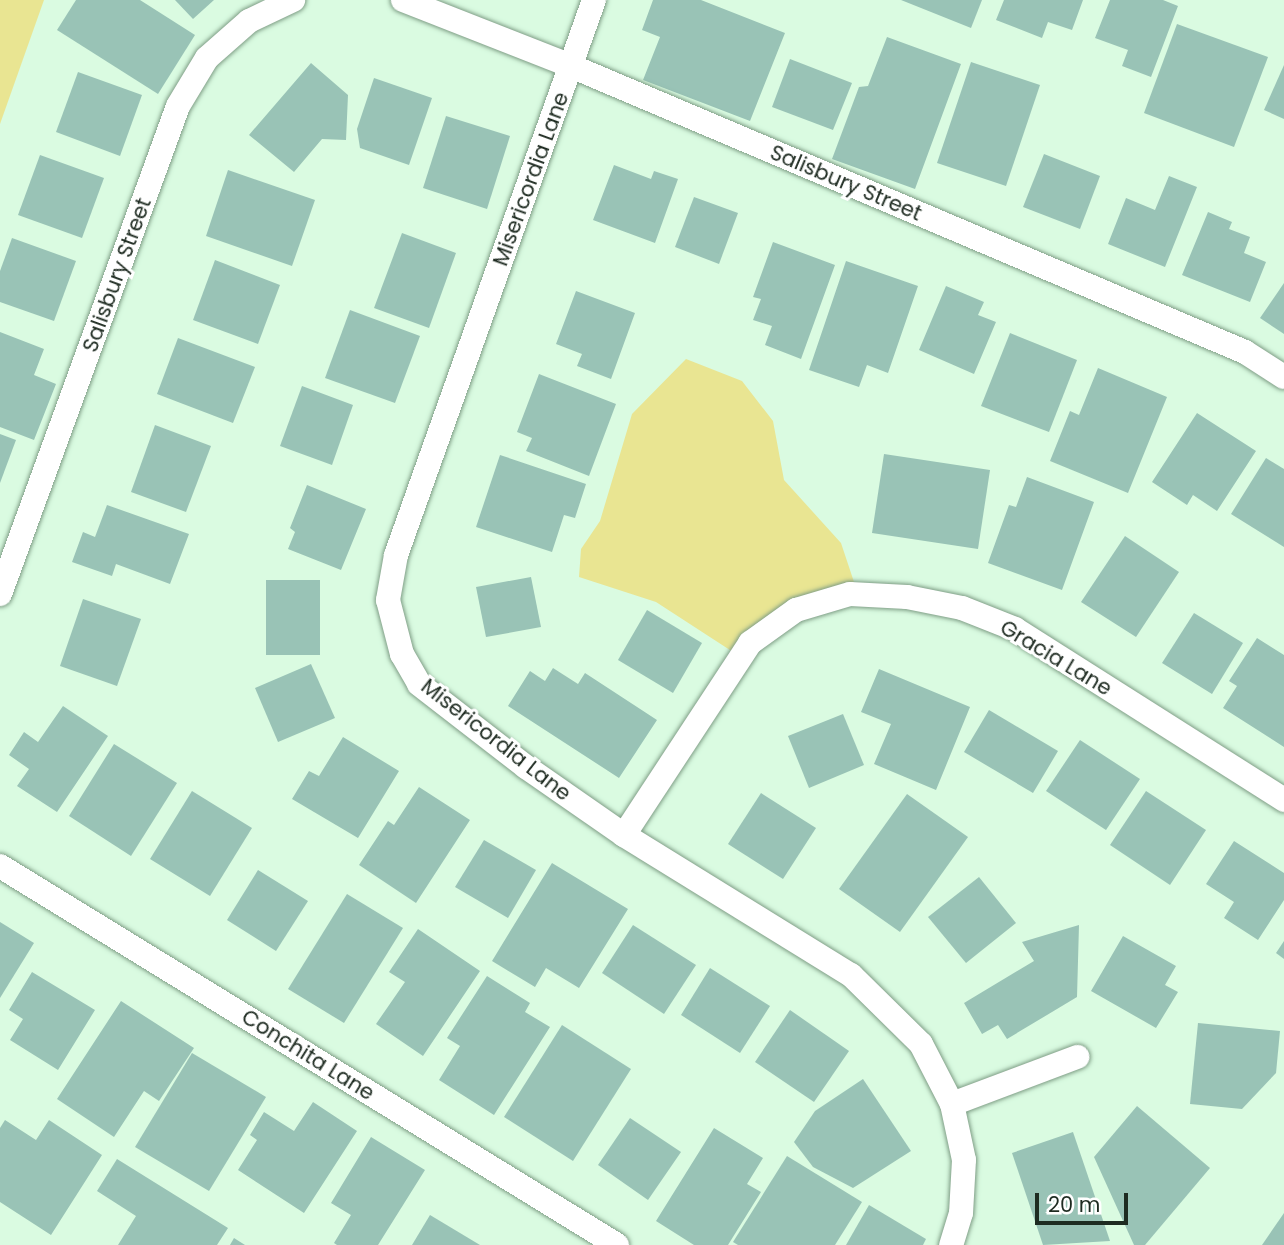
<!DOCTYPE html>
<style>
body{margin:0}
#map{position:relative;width:1284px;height:1245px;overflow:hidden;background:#dafbe1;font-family:Poppins,sans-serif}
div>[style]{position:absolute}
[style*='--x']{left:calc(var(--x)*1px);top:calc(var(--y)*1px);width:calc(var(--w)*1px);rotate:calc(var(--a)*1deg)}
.green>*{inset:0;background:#e9e592}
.building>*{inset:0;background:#99c3b6}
.roads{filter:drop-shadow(0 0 2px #7f9e86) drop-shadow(0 0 2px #7f9e86)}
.street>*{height:24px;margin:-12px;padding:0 12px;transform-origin:12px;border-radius:12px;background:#fff}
span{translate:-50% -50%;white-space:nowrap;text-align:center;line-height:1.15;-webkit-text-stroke:6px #fff;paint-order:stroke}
.street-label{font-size:21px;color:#1e2b21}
.scale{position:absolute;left:1035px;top:1193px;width:93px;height:32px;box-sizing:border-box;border:4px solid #1e2b21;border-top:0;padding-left:9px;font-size:21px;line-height:24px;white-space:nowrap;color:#1e2b21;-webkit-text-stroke:5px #fff;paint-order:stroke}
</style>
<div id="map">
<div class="green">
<i style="clip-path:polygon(0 0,44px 0,0 124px)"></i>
<i style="clip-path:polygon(686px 359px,742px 381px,773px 421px,784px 480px,841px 543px,856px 588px,733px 652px,656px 602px,579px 577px,581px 549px,600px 521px,632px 414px)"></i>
</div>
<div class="building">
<i style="clip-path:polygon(76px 0,140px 0,195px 35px,158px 94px,57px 30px)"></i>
<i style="clip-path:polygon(175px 0,214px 0,193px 19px)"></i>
<i style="clip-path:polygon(653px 0,701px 0,785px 33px,750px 121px,643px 80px,660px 37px,642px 30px)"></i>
<i style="clip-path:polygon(901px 0,982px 0,971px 28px)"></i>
<i style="clip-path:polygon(1004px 0,1083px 0,1072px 30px,1048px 22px,1042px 38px,996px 20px)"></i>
<i style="clip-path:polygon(1110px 0,1163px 0,1178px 6px,1151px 77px,1122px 66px,1128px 50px,1095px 38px)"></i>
<i style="clip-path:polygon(1177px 24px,1268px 57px,1234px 147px,1144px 113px)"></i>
<i style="clip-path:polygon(887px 37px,961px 64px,915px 189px,832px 159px,859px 87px,868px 86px)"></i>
<i style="clip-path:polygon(790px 59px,852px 83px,833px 130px,772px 107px)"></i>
<i style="clip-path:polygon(971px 62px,1040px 85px,1006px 186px,937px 163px)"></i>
<i style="clip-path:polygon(311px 63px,348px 95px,346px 140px,322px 139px,294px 172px,249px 135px)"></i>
<i style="clip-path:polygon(1284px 65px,1284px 119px,1264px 110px)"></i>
<i style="clip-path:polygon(78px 72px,142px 95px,120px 156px,56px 132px)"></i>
<i style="clip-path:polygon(374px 78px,432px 98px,409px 165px,360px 148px,357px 129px)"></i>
<i style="clip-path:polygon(446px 116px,510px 136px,487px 209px,423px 188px)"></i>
<i style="clip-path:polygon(1044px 154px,1100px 176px,1080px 229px,1023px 207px)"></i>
<i style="clip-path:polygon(40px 155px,104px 178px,82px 238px,18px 215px)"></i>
<i style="clip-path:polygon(614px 165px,651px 179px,654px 171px,678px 179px,655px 243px,593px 220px)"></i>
<i style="clip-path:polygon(228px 170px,315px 200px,292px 266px,206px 236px)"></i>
<i style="clip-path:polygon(1169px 176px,1197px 187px,1165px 267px,1108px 244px,1126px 198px,1155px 210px)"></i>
<i style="clip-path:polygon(694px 197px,738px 213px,719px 264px,675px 247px)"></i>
<i style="clip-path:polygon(1208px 212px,1232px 222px,1229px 229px,1250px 237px,1244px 253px,1266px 262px,1250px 302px,1182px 275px)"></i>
<i style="clip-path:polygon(402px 233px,456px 253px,429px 328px,374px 308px)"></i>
<i style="clip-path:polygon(12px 238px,76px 261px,54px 321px,0 302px,0 271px)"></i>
<i style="clip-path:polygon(773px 242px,835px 265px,801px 359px,765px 345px,772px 326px,753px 320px,761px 299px,753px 297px)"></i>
<i style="clip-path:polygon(215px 260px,280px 285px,258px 344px,193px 320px)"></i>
<i style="clip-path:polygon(846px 261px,918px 286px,888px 373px,867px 365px,859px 387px,809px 370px)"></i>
<i style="clip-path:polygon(1284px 283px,1284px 334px,1260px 318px)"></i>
<i style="clip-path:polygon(946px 286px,984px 302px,978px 315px,996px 322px,974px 374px,919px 350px)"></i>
<i style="clip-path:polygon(576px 291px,635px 313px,611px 379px,577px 366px,582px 354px,556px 344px)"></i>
<i style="clip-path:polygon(350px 310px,420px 336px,395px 403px,325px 378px)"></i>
<i style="clip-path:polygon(0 332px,44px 349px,34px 375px,56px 384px,34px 440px,0 427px)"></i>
<i style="clip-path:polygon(1010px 333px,1077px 360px,1049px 432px,981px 406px)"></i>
<i style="clip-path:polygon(178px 338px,255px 367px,233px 423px,157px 394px)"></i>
<i style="clip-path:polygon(1098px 368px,1167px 397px,1128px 493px,1050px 461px,1070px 411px,1079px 415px)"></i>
<i style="clip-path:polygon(539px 374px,616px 404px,589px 476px,526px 451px,532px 438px,517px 432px)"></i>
<i style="clip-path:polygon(302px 386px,353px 405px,332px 465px,280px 446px)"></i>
<i style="clip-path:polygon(1197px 413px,1256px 451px,1217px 511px,1193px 495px,1187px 505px,1152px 482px)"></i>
<i style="clip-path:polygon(155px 425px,211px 446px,186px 512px,131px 492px)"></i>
<i style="clip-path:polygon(0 434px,16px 440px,0 483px)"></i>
<i style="clip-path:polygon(884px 454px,990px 470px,978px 549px,872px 533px)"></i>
<i style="clip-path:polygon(500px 455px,586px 484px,575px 518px,564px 515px,552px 552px,476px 527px)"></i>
<i style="clip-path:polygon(1266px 458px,1284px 469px,1284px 547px,1231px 514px)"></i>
<i style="clip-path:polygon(1027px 477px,1094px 502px,1062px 590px,988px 563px,1009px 505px,1016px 507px)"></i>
<i style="clip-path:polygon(307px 485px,366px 509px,341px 570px,288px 549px,295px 532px,290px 528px)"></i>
<i style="clip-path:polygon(107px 505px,189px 534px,170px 584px,116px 564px,112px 576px,72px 562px,83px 532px,95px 537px)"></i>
<i style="clip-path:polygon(1125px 536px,1179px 572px,1136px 637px,1081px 602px)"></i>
<i style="clip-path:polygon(531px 577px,541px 627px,486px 637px,476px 587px)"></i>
<i style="clip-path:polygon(266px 580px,320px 580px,320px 655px,266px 655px)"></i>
<i style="clip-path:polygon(83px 599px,141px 619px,117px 686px,60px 666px)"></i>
<i style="clip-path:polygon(647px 610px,702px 643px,673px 693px,618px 660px)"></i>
<i style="clip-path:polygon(1194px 613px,1243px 643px,1212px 694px,1162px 663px)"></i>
<i style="clip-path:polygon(1257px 638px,1284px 655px,1284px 747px,1223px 708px,1237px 686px,1229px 681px)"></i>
<i style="clip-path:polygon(311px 664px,335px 718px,278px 742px,255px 688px)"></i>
<i style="clip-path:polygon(553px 668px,578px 684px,585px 673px,657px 720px,619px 778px,508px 706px,530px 671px,545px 681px)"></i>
<i style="clip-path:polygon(879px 669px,970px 707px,936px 790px,874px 764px,891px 724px,861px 712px)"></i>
<i style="clip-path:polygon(63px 706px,108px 736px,57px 812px,17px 786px,29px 769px,9px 755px,24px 732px,38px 742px)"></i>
<i style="clip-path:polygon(989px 710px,1058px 751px,1033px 793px,964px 752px)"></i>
<i style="clip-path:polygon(843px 714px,864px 765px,809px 788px,788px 736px)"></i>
<i style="clip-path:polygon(343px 737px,399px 771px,358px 838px,292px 799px,309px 771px,319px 776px)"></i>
<i style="clip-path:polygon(1080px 740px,1140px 779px,1106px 830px,1046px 791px)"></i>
<i style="clip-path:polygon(114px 744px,177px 783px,131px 856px,69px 816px)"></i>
<i style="clip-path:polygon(419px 787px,470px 820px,416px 903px,359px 865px,388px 821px,394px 825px)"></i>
<i style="clip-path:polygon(192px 791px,252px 828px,210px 896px,150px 859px)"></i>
<i style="clip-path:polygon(1146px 791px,1206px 830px,1170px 885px,1110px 845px)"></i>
<i style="clip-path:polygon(761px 793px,816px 828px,783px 879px,728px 844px)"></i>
<i style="clip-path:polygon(907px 794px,968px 837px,900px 932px,839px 889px)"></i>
<i style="clip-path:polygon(484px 840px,536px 870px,508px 918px,455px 887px)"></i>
<i style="clip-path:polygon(1234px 841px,1284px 873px,1284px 900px,1258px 940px,1224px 918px,1234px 902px,1206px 884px)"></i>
<i style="clip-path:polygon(552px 863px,628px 909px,579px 988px,546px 968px,535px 987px,492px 961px)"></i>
<i style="clip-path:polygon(258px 870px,308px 901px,276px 951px,227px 920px)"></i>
<i style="clip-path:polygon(979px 877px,1016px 923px,966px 963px,928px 917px)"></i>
<i style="clip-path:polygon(347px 894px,403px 928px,344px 1023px,288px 989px)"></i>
<i style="clip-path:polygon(0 922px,34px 943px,0 998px)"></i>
<i style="clip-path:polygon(633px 925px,696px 965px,664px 1014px,602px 973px)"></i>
<i style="clip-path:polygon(1079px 925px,1077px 997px,1007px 1039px,998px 1025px,982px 1034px,964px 1003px,1034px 961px,1022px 942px)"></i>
<i style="clip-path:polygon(418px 929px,480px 971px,423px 1056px,376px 1024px,405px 982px,389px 972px)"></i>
<i style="clip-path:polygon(1123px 936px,1176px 966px,1165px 985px,1178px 992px,1156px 1028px,1091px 991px)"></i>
<i style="clip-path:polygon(1284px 941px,1284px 959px,1276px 953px)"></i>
<i style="clip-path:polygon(710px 968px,770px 1006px,740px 1053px,681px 1015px)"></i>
<i style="clip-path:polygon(32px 972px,95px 1010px,58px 1070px,10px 1040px,23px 1019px,9px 1010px)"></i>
<i style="clip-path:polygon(487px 976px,530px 1003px,525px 1012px,550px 1027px,494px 1115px,439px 1080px,460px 1046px,447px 1038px)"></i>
<i style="clip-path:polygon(121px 1001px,194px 1048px,159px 1101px,144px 1091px,114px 1137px,57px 1099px)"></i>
<i style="clip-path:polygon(790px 1010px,849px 1051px,814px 1102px,755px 1062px)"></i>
<i style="clip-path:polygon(1198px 1023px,1280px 1031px,1276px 1073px,1242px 1109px,1190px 1104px)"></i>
<i style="clip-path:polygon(562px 1025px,631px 1069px,573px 1161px,504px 1117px)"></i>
<i style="clip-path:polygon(192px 1053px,266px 1097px,209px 1191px,135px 1147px)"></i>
<i style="clip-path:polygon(863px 1079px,911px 1151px,853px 1188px,813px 1167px,794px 1142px,815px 1111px)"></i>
<i style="clip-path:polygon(313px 1102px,357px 1131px,304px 1213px,238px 1170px,257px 1140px,250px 1135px,264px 1112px,294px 1131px)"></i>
<i style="clip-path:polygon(1137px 1106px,1210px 1168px,1145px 1245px,1134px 1245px,1094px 1157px)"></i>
<i style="clip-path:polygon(630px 1118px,681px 1152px,648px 1200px,598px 1165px)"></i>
<i style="clip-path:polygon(5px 1120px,36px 1140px,49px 1120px,102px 1155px,51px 1235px,0 1202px,0 1128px)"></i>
<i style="clip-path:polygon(714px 1128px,763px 1158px,747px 1184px,761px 1192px,728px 1245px,694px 1245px,656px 1221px)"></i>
<i style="clip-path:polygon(1073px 1132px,1110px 1241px,1043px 1245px,1012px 1153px)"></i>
<i style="clip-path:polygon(371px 1137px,425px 1170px,378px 1245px,337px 1245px,334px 1243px,351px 1215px,331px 1203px)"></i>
<i style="clip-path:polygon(787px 1156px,862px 1202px,835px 1245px,738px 1245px,733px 1242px)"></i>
<i style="clip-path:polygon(117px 1159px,228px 1228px,217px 1245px,118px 1245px,136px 1216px,97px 1191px)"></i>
<i style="clip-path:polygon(869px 1205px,926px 1239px,923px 1245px,846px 1245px)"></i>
<i style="clip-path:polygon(1284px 1213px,1284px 1245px,1262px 1245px)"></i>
<i style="clip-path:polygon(430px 1215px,480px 1245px,412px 1245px)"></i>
<i style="clip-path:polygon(234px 1238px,245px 1245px,230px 1245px)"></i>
</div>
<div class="roads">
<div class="street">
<i style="--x:403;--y:0;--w:180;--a:21.4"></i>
<i style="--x:571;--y:66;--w:732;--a:22.99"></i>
<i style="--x:1245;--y:352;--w:46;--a:32.7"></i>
<i style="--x:594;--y:0;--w:589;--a:109.63"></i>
<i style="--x:396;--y:555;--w:46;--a:100.1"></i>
<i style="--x:388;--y:600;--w:56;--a:75.5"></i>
<i style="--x:402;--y:654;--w:34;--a:60"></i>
<i style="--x:419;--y:684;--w:135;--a:37.8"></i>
<i style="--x:526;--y:767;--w:119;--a:34.8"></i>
<i style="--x:624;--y:835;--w:267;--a:31.7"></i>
<i style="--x:851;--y:975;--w:98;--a:44.6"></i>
<i style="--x:921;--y:1044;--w:68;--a:62.7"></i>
<i style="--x:952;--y:1104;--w:57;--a:77.9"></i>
<i style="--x:964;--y:1160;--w:53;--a:93.2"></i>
<i style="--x:961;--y:1213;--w:34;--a:107"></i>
<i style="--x:0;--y:594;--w:519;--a:-69.96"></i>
<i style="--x:178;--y:106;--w:56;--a:-58.9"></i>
<i style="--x:207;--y:58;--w:56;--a:-41.4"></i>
<i style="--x:249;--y:21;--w:49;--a:-25.5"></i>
<i style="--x:624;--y:835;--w:230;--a:-56.7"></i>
<i style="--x:750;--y:643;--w:57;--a:-35.7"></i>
<i style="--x:796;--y:610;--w:56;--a:-16.5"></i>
<i style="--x:850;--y:594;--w:57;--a:3"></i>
<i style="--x:907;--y:597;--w:56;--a:11.3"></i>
<i style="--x:962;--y:608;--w:57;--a:21.6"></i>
<i style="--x:1015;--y:629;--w:319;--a:32.4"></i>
<i style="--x:0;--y:866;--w:724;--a:31.56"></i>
<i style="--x:952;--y:1104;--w:134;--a:-20.6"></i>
</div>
</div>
<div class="street-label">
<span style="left:531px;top:179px;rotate:-70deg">Misericordia Lane</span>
<span style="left:846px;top:183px;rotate:23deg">Salisbury Street</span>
<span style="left:117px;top:275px;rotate:-70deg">Salisbury Street</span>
<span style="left:1056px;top:658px;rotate:31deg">Gracia Lane</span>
<span style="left:496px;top:740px;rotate:38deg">Misericordia Lane</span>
<span style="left:308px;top:1055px;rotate:32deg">Conchita Lane</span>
</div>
<div class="scale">20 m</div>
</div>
